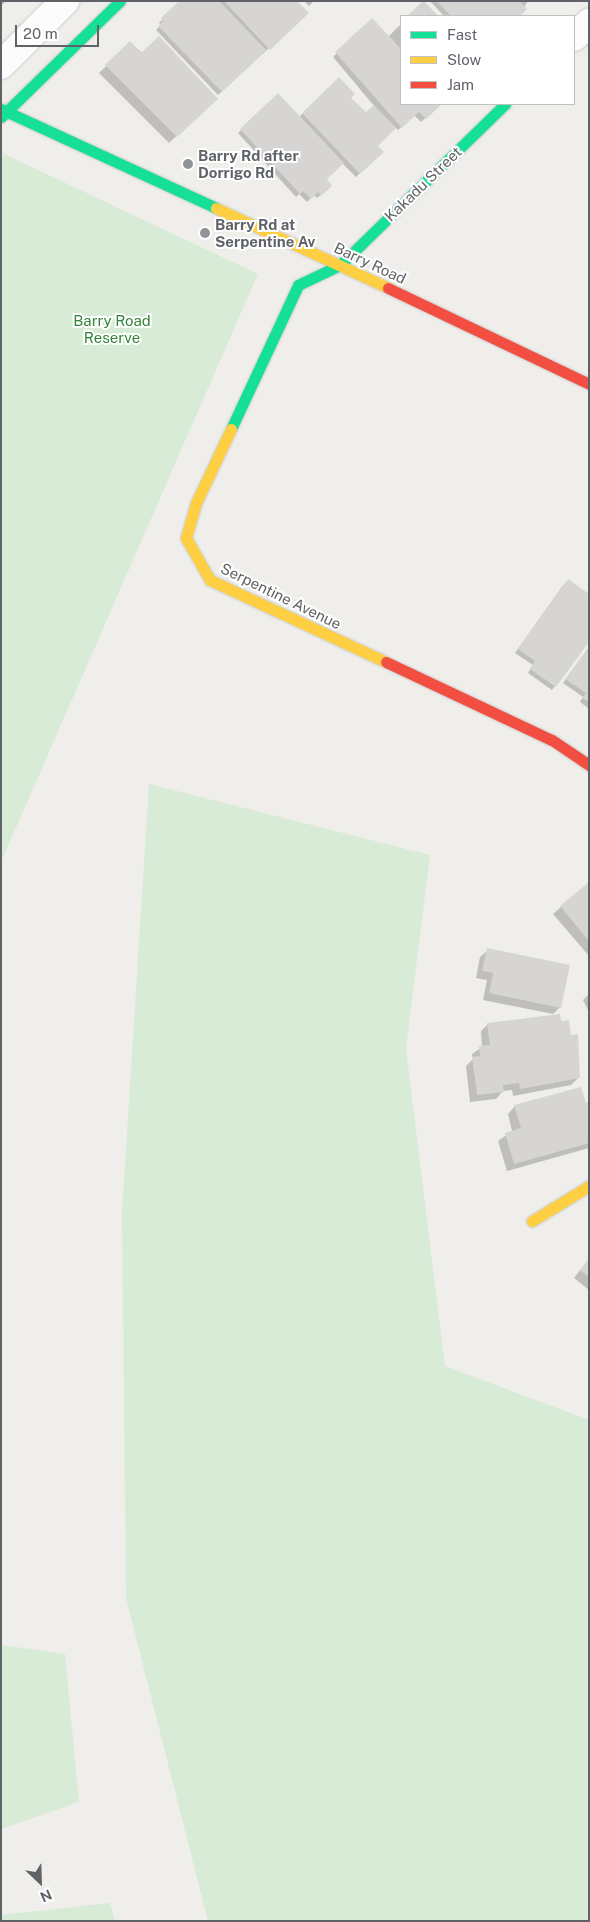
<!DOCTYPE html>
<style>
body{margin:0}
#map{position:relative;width:590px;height:1922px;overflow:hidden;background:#efeeea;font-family:"Public Sans",sans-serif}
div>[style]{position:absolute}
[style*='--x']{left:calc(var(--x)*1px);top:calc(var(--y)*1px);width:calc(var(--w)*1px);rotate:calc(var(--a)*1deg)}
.green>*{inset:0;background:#d8ebd6}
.shadow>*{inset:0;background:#0003}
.building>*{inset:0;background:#d6d5d3}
.roads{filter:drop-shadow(0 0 1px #cbcccc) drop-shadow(0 0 1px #cbcccc)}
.street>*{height:28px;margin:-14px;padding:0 14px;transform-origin:14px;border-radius:14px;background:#fdfcfc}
.fast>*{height:11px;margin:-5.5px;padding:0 5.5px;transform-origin:5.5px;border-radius:5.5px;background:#16e098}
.slow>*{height:11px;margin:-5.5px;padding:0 5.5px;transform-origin:5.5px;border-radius:5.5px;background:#ffcf43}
.jam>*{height:11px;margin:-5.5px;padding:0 5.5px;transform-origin:5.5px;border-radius:5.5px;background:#f24e42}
.dots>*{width:14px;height:14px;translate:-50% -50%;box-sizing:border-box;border:2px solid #fff;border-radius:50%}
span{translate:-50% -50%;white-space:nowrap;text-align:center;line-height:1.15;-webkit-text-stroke:4px #fff;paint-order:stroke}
.poi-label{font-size:15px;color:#5f6368;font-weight:700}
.left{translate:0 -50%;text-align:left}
.street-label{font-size:15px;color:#5f6368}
.park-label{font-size:15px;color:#348238}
.frame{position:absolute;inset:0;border:2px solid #5f6368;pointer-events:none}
.legend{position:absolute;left:400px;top:15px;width:175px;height:90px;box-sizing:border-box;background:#fff;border:1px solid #bfc1c3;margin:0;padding:6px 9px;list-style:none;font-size:15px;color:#5f6368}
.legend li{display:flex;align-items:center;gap:10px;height:25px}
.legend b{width:25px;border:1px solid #bfc1c3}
.north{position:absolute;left:15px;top:1857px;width:50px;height:50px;-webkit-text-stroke:4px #fff;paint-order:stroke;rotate:156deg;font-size:14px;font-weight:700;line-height:20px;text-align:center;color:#5f6368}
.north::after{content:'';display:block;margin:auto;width:18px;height:22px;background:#5f6368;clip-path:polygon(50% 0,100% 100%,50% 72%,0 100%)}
.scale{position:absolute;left:15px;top:25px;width:84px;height:22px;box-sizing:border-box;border:2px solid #5f6368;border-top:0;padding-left:6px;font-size:15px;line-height:18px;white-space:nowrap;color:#5f6368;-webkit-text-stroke:4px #fff;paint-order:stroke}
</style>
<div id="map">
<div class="green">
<i style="clip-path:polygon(4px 154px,258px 274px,1px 862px,1px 161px)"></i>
<i style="clip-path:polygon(149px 784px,430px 855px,406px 1049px,445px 1366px,589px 1420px,589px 1921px,208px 1921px,126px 1598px,122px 1212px)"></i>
<i style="clip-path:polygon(1px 1645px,65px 1654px,79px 1802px,1px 1829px)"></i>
<i style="clip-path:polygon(110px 1903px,115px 1921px,1px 1921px,1px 1915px)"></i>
</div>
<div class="shadow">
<i style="clip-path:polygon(1px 1px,6px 1px,1px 6px)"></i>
<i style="clip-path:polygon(181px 1px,296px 1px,307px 13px,218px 95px,156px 30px,161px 25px,159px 23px)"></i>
<i style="clip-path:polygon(304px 1px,314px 1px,309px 6px)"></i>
<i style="clip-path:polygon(430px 1px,528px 1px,518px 16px,444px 16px)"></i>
<i style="clip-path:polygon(372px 20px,388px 37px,401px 24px,401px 104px,440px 104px,421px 122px,414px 115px,398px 130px,395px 127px,376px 146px,382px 152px,356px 177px,342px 163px,325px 180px,331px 186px,317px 198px,314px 195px,307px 202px,299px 194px,296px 197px,238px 133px,278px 95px,299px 117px,339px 79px,349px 98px,366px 114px,380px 113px,333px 57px)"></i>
<i style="clip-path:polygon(130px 43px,209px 106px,169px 143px,99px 73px)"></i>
<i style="clip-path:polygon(564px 584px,589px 640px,552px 690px,528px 673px,533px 665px,515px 653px)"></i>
<i style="clip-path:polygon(589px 647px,589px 707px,588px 708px,580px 702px,583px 697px,563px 683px)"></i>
<i style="clip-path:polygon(589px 883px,589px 956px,553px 914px)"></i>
<i style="clip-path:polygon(488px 950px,560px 1007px,553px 1014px,483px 1000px,487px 980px,476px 978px,480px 957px)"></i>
<i style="clip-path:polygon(589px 994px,589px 1012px,583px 1000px)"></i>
<i style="clip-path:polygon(488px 1024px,578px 1078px,571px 1085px,513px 1096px,512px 1090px,503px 1091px,496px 1099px,470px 1102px,466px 1066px,473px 1059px,472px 1054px,482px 1047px,481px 1031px)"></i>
<i style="clip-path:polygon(589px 1103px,589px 1148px,507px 1171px,498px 1141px,512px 1131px,508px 1114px,515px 1106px)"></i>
<i style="clip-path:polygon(589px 1259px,589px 1290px,574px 1278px)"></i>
</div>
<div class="building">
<i style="clip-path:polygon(179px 1px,219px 1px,266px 50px,222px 92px,158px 26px,163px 21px,161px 18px)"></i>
<i style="clip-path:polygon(224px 1px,297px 1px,309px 13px,270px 50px)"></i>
<i style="clip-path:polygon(424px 1px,438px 16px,407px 16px,423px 1px)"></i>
<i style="clip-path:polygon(436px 1px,519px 1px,527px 9px,520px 16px,451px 16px)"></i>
<i style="clip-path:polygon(372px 18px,401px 49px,401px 104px,442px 104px,426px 119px,419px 112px,402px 128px,335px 52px)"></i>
<i style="clip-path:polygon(159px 36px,218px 99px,177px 137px,105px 65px,130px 41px,141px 53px)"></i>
<i style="clip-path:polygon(339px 77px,355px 94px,351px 98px,366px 112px,374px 105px,396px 128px,378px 146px,384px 152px,360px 174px,302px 113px)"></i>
<i style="clip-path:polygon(278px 93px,344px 163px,327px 179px,332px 186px,321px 196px,318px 192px,311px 199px,303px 191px,300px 194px,240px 129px)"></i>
<i style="clip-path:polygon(568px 579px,589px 594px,589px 642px,556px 687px,530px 669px,535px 661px,518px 649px)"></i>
<i style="clip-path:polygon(589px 647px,589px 702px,582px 698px,586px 693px,565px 679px)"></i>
<i style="clip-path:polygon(589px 882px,589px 941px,560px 906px)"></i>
<i style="clip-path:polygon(487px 948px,570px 965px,561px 1008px,489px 993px,493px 973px,482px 971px)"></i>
<i style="clip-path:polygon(560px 1014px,561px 1021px,569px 1020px,571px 1035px,578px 1034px,580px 1078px,520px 1089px,519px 1083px,503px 1085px,504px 1092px,477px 1095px,472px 1057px,480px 1056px,479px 1046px,490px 1045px,487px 1023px)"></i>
<i style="clip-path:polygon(581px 1087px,586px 1103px,589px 1102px,589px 1143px,514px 1164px,505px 1133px,521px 1128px,514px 1105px)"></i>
<i style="clip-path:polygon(589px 1259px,589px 1277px,580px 1270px)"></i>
</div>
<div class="roads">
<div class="street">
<i style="--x:574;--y:37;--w:21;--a:-43"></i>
<i style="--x:1;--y:65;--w:91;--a:-45"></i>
</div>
<div class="fast">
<i style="--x:1;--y:109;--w:237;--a:24.7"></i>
<i style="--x:1;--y:117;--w:166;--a:-44.3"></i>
<i style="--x:231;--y:429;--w:159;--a:-65"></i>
<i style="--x:298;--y:285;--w:47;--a:-25.5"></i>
<i style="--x:340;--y:265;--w:231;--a:-44.3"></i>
</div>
<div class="slow">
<i style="--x:216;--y:208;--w:190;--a:24.9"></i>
<i style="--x:231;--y:429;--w:82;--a:115.3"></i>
<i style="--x:196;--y:503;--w:36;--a:106"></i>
<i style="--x:186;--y:538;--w:48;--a:60.3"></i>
<i style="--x:210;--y:580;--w:194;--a:25"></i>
<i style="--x:532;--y:1221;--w:67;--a:-31.6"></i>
</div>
<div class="jam">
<i style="--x:388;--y:288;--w:223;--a:25.5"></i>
<i style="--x:386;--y:662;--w:183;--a:25.2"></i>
<i style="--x:552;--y:740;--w:45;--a:34"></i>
</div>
</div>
<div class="dots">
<i style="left:188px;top:164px;background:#919496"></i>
<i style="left:205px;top:233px;background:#919496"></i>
</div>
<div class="poi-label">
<span class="left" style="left:198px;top:164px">Barry Rd after<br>Dorrigo Rd</span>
<span class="left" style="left:215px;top:233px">Barry Rd at<br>Serpentine Av</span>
</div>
<div class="street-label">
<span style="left:423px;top:184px;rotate:-44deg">Kakadu Street</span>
<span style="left:370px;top:263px;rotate:25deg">Barry Road</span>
<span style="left:281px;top:596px;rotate:26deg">Serpentine Avenue</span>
</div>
<div class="park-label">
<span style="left:112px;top:329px">Barry Road<br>Reserve</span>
</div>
<div class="frame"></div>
<ul class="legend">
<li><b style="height:6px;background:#16e098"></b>Fast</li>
<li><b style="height:6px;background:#ffcf43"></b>Slow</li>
<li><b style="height:6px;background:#f24e42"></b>Jam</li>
</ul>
<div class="north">N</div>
<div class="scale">20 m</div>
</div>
